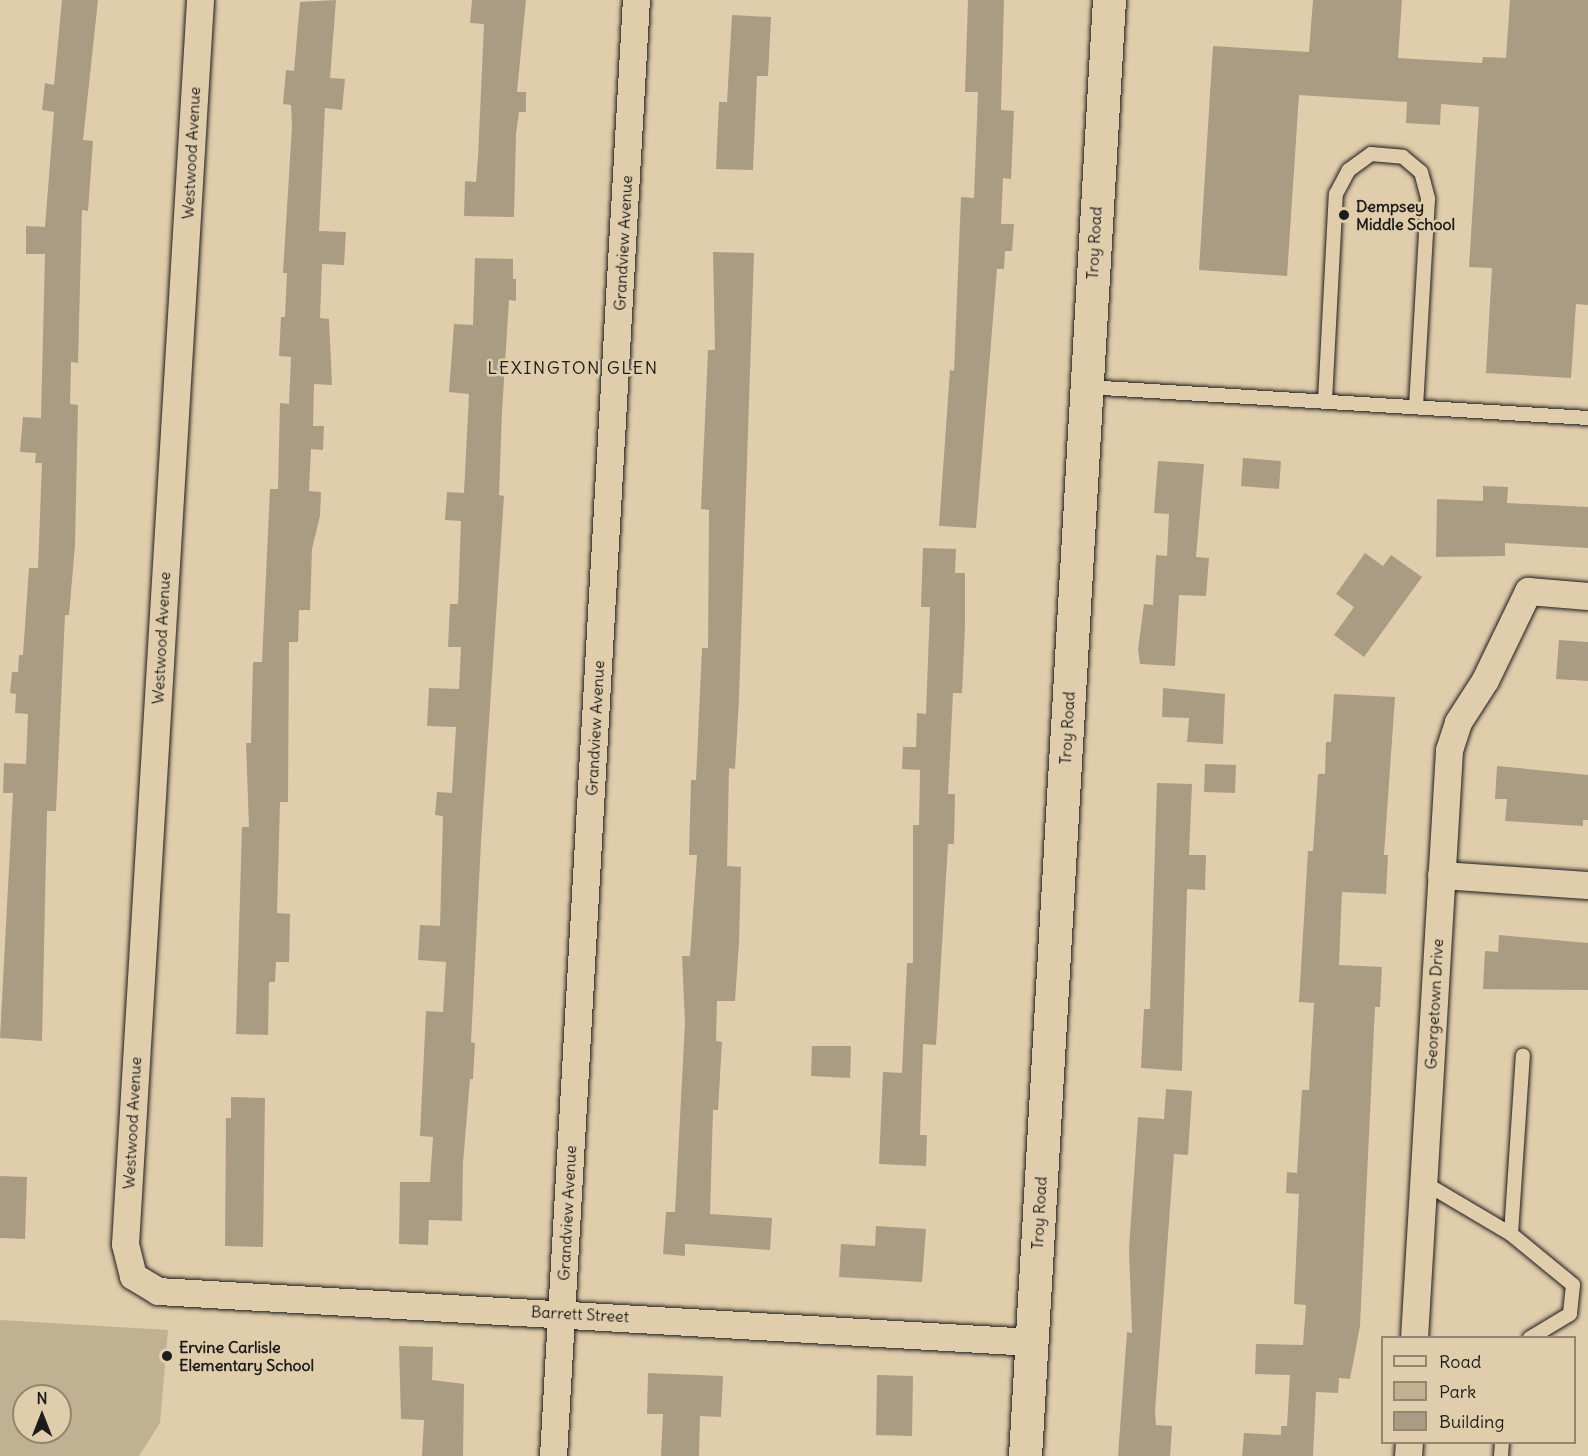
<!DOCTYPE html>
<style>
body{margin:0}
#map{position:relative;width:1588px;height:1456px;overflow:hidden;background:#e0cdab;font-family:Delius,sans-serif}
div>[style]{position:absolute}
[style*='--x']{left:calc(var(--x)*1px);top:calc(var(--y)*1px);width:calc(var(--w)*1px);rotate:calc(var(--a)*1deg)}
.green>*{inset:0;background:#c0b193}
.building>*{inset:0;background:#aa9c83}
.roads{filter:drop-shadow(0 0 2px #1c1c1c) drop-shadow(0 0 2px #1c1c1c)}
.service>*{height:14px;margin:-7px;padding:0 7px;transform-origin:7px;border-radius:7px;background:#e0cdab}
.minor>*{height:27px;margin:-13.5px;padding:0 13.5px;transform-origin:13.5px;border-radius:13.5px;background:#e0cdab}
.tertiary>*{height:33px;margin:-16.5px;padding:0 16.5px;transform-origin:16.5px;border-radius:16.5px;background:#e0cdab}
.dots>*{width:16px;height:16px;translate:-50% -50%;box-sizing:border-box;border:3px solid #e0cdab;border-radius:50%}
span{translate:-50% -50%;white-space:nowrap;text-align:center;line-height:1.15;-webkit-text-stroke:5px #e0cdab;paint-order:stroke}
.street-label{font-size:16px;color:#1c1c1c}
.poi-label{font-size:16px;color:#1c1c1c;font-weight:700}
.left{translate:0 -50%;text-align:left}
.neighbourhood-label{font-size:18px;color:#1c1c1c;letter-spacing:1.5px}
.legend{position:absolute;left:1381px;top:1336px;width:195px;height:108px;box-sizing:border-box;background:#e0cdab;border:2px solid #928672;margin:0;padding:8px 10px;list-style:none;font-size:18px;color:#1c1c1c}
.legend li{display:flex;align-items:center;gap:12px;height:30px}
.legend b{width:30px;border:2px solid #928672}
.north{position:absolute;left:12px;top:1384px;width:60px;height:60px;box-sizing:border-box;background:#e0cdab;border:2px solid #928672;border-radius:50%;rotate:0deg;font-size:16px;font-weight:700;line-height:24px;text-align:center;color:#1c1c1c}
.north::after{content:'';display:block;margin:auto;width:21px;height:27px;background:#1c1c1c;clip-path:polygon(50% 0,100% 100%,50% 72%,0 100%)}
</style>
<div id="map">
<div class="green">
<i style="clip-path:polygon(evenodd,0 1320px,168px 1330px,160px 1423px,139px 1456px,0 1456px,0 1320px,24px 1396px,60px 1396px,60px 1432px,24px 1432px,24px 1396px)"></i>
</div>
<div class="building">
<i style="clip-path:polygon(62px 0,98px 0,83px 140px,93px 141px,88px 211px,82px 210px,78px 363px,71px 362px,70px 404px,78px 405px,75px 545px,69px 615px,65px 615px,56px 811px,47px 811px,42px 1041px,0 1038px,13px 793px,3px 793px,4px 763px,26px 764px,28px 714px,15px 713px,16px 694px,10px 693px,12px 672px,18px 672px,19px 655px,23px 655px,29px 568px,38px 568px,42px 463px,35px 463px,36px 453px,20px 452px,23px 417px,41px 418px,45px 254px,26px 254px,26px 226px,45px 227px,54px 112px,42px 110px,45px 83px,54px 85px)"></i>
<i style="clip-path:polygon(336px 0,330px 78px,345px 79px,342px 110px,325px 108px,319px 231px,346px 232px,344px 265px,322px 264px,320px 318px,329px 319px,332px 385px,314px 384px,313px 426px,324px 426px,323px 450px,311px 449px,309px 491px,321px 492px,320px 516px,312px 549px,310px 610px,299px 610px,298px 642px,289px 642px,288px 802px,280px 802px,277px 913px,290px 914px,289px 962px,276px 962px,275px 982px,269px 982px,268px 1035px,236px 1034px,242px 827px,249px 827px,246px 743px,251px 743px,253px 662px,262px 662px,270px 489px,278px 489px,280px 403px,289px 404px,291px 357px,279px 356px,281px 317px,285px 317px,287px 273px,283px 273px,292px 126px,291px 105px,283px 104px,286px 70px,294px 71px,300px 2px)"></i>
<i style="clip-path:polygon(472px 0,526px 0,517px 92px,526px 92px,526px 112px,519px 112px,516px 134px,514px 217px,464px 216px,465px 181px,476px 182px,478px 157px,484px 24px,470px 23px)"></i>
<i style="clip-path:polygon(968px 0,1004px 0,1001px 110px,1014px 111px,1011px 179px,1003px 178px,1001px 224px,1014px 224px,1012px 251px,1005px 251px,1004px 269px,997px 269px,976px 528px,939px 526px,950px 370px,954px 371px,961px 197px,974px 198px,978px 92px,965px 92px)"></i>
<i style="clip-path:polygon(1313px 0,1402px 0,1398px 58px,1482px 63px,1483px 57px,1506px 58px,1510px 0,1588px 0,1588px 305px,1576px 304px,1571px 378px,1486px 373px,1492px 268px,1469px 267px,1479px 107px,1441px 104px,1440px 125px,1406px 123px,1407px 102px,1299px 95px,1287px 276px,1199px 270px,1213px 46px,1309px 52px)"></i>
<i style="clip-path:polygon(732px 15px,771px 17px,768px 76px,757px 76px,753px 170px,716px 169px,719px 102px,727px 102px)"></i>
<i style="clip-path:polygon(713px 252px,754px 253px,739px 699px,735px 769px,729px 768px,727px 866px,741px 867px,739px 942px,735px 1001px,717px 1001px,716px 1041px,722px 1042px,718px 1110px,713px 1110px,710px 1214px,772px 1218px,770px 1250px,685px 1244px,685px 1256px,663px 1254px,666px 1212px,675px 1212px,685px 1023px,682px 956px,690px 956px,697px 855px,689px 855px,691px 780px,696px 780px,702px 648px,708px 648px,709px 510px,701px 509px,708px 350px,715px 350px)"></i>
<i style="clip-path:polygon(475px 258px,513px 259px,513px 279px,516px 279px,516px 301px,509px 300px,502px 412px,499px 495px,504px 496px,481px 842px,471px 1042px,475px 1043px,473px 1079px,470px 1079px,463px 1163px,462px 1221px,429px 1220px,428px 1245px,399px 1244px,400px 1182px,430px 1182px,433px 1137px,420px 1136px,426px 1011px,443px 1012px,446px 962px,418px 960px,420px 925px,440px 926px,443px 816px,435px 815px,437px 792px,452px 793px,456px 727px,427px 726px,429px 688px,459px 689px,461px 647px,448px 647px,450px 604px,458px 604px,461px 521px,445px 520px,447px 492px,464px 493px,469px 394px,449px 392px,454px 324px,473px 325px)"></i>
<i style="clip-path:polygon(1243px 458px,1281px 461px,1279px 489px,1241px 486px)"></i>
<i style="clip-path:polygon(1158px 461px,1204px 464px,1196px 557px,1209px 558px,1206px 596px,1179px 595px,1175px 666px,1140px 664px,1138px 649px,1144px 604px,1153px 605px,1156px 555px,1167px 556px,1169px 514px,1154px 513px)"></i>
<i style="clip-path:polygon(1483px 486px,1508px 487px,1507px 503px,1588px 507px,1588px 548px,1505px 543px,1505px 556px,1436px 557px,1437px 499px,1483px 501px)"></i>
<i style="clip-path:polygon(923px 548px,956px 549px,955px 573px,965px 573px,965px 627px,962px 693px,953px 693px,948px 794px,955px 794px,954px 844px,948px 844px,936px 1045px,923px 1044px,920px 1135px,927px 1135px,926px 1166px,879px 1164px,883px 1072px,902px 1073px,907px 963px,913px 963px,913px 825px,919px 825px,920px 770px,902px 769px,903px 747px,916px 747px,917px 713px,926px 714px,930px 607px,921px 607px)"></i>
<i style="clip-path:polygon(1365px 553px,1383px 566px,1391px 555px,1422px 577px,1364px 657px,1334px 635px,1354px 607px,1336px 594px)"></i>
<i style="clip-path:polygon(1559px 640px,1588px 642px,1588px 681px,1556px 679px)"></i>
<i style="clip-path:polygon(1163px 688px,1225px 694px,1223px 744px,1187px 742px,1189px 718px,1162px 717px)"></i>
<i style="clip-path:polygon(1334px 694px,1395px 697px,1384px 855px,1388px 855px,1386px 894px,1342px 892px,1339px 965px,1382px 967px,1380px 1007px,1375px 1007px,1360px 1326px,1350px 1379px,1339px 1378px,1338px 1393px,1316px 1392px,1313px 1456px,1242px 1456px,1244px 1433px,1281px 1435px,1281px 1426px,1287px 1426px,1290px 1375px,1255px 1374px,1256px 1344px,1303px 1345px,1306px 1305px,1294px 1304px,1299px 1194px,1286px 1193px,1287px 1172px,1297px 1173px,1302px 1090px,1309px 1090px,1314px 1003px,1299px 1002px,1308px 851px,1313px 851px,1318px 774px,1325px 774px,1326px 742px,1331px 742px)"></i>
<i style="clip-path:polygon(1205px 764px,1236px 765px,1235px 793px,1204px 792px)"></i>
<i style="clip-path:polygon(1497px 766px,1588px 775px,1588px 820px,1583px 820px,1583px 826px,1505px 821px,1507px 799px,1495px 799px)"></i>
<i style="clip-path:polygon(1157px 783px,1192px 784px,1189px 855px,1206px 855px,1205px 890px,1187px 889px,1182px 1071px,1141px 1068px,1144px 1009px,1150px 1009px)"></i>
<i style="clip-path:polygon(1499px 935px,1588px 943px,1588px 990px,1483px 989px,1485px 951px,1498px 952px)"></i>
<i style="clip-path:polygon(812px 1046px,851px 1046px,850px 1078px,811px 1076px)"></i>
<i style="clip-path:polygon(1166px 1089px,1192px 1091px,1188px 1155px,1174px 1154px,1155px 1412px,1156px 1425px,1172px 1426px,1170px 1456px,1118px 1456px,1127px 1332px,1132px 1333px,1129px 1249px,1138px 1117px,1164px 1119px)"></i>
<i style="clip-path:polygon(231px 1097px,265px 1098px,263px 1247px,225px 1246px,226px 1118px,231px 1118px)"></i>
<i style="clip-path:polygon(0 1176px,27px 1177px,25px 1239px,0 1238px)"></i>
<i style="clip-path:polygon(876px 1226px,926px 1229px,922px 1282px,839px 1277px,841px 1244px,875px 1246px)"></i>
<i style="clip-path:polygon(399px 1346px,433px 1347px,432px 1380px,464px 1384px,463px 1456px,422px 1456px,424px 1420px,401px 1419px)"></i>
<i style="clip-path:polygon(648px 1373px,723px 1376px,721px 1417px,700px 1416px,699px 1456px,661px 1456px,663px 1414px,647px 1414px)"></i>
<i style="clip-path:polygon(877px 1375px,913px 1376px,912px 1436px,876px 1435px)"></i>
</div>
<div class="roads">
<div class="service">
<i style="--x:1087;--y:387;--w:502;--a:3.54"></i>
<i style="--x:1325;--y:401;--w:207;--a:-87"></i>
<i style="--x:1336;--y:194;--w:27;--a:-62"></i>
<i style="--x:1349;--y:170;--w:27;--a:-36"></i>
<i style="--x:1371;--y:154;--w:32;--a:5"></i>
<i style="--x:1403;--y:157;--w:23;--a:40"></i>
<i style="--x:1421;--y:172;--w:28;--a:75"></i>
<i style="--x:1428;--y:199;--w:208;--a:93.3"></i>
<i style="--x:1423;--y:1182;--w:102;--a:30.6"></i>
<i style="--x:1511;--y:1234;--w:80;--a:39.4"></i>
<i style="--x:1573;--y:1285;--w:29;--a:96"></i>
<i style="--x:1570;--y:1314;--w:47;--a:149"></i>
<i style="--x:1511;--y:1234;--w:179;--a:-86.2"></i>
<i style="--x:1501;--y:1456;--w:14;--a:-86"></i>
</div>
<div class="minor">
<i style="--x:200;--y:0;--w:1246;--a:93.45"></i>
<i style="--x:125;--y:1244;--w:33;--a:76"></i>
<i style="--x:133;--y:1276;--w:29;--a:31"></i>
<i style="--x:158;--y:1291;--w:875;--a:3.34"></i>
<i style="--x:1441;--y:875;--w:147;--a:3.9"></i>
<i style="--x:1414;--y:1338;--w:589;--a:-86.59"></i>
<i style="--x:1449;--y:750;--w:29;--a:-72"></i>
<i style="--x:1458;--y:722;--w:50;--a:-57.3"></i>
<i style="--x:1485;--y:680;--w:99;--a:-64.2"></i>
<i style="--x:1528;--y:591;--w:60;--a:4.8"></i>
<i style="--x:553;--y:1456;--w:1458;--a:-86.74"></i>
<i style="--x:1408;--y:1456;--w:14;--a:-86"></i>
</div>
<div class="tertiary">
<i style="--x:1025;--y:1456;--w:1458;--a:-86.7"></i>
</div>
</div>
<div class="dots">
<i style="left:1344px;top:215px;background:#1c1c1c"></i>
<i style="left:167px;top:1356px;background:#1c1c1c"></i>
</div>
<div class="street-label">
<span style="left:191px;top:153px;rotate:-87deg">Westwood Avenue</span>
<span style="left:623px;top:243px;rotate:-87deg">Grandview Avenue</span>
<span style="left:1094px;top:243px;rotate:-87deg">Troy Road</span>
<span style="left:161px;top:638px;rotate:-87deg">Westwood Avenue</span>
<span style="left:595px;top:728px;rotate:-87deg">Grandview Avenue</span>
<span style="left:1067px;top:728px;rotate:-87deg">Troy Road</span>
<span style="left:1434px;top:1004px;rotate:-87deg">Georgetown Drive</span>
<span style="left:132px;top:1123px;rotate:-87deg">Westwood Avenue</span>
<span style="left:567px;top:1213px;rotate:-87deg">Grandview Avenue</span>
<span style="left:1039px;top:1213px;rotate:-87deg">Troy Road</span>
<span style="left:580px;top:1314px;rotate:3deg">Barrett Street</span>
</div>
<div class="poi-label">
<span class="left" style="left:1356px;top:215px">Dempsey<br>Middle School</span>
<span class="left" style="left:179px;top:1356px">Ervine Carlisle<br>Elementary School</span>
</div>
<div class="neighbourhood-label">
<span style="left:573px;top:368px">LEXINGTON GLEN</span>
</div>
<ul class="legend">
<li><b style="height:8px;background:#e0cdab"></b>Road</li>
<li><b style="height:16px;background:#c0b193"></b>Park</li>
<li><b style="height:16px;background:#aa9c83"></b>Building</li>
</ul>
<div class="north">N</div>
</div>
